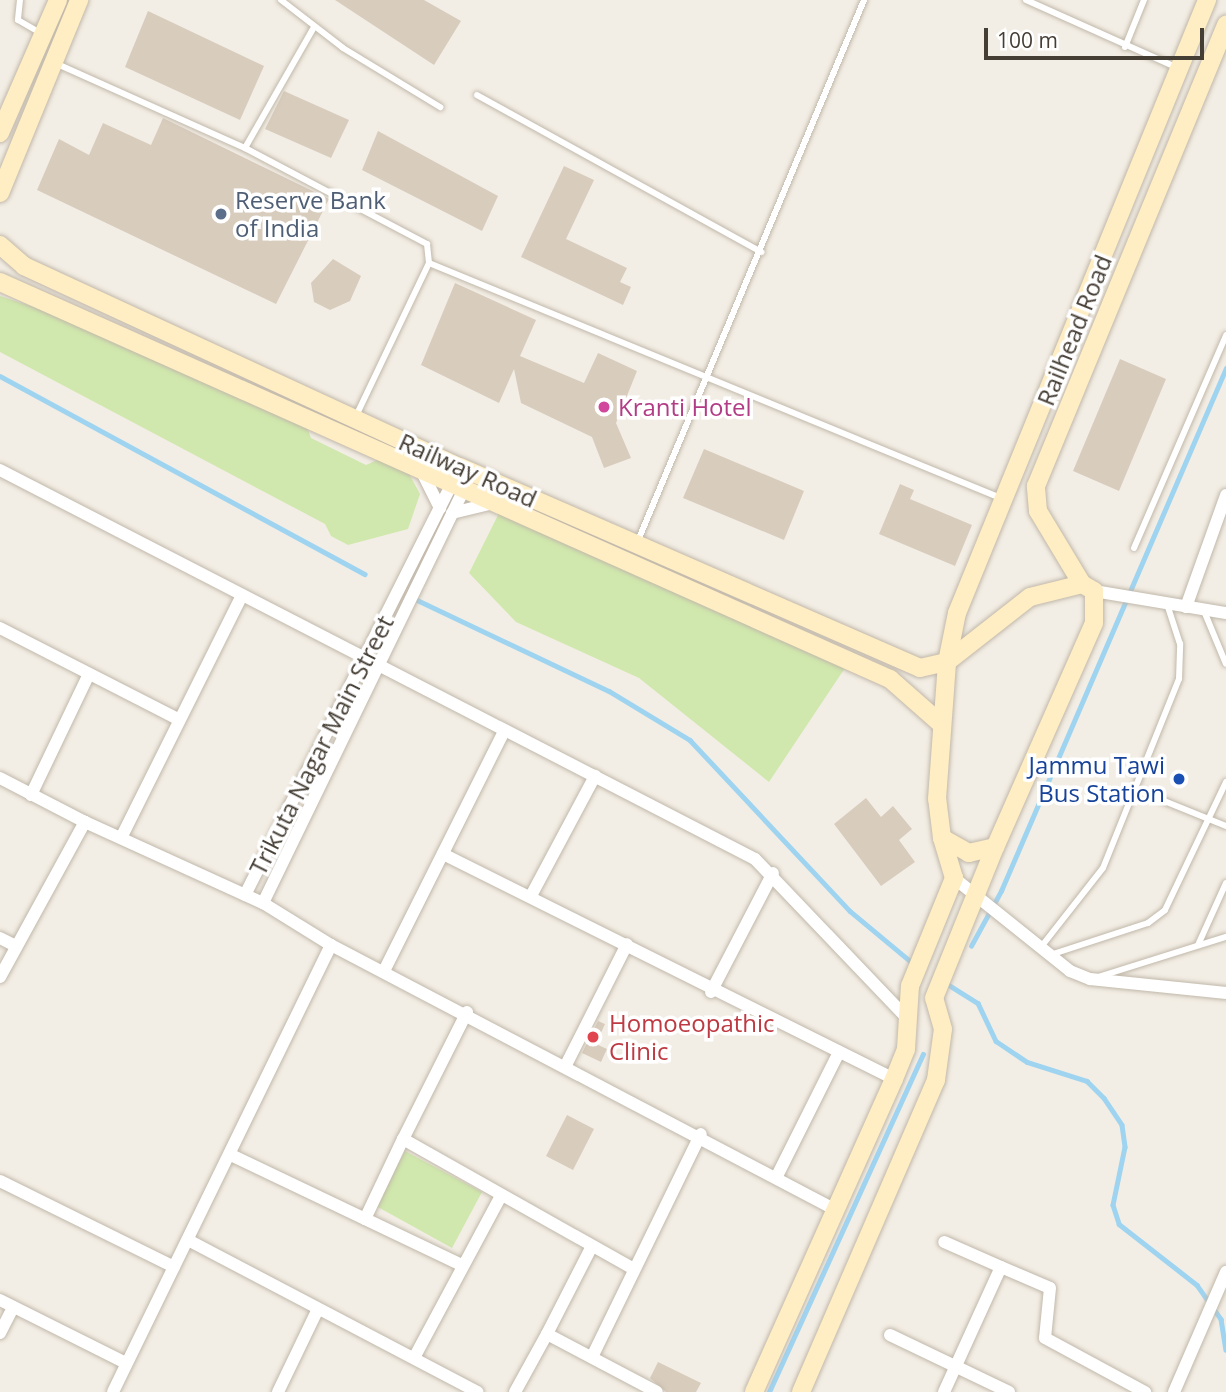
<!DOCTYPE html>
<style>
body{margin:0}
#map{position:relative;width:1226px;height:1392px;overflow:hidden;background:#f3eee5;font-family:"Open Sans",sans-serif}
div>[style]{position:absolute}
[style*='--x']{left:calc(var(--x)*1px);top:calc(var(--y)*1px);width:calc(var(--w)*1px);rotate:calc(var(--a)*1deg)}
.green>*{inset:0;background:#d0e8ad}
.stream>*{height:4.5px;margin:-2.25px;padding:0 2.25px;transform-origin:2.25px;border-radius:2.25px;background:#9fd4f1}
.building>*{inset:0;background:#d8ccbd}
.roads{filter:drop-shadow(0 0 2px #c1b8aa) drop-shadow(0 0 2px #c1b8aa)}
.service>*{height:6px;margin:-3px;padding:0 3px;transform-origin:3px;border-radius:3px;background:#fff}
.minor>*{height:12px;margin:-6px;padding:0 6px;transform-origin:6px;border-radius:6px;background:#fff}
.secondary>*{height:18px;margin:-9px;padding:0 9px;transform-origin:9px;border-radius:9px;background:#ffeec3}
.dots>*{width:19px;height:19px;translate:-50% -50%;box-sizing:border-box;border:4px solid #fff;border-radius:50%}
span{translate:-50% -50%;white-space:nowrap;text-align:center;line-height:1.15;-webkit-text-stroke:7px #fff;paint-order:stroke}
.service-label{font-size:24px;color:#4e5e75}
.left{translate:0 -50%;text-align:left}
.street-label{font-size:24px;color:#453e35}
.hotel-label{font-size:24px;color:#b23c85}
.transit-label{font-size:24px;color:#164399}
.right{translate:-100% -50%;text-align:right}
.health-label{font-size:24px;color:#be3a42}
.scale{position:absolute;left:984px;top:28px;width:220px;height:32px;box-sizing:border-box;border:4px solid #453e35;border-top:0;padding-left:9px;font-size:21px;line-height:24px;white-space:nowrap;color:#453e35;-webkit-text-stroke:5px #fff;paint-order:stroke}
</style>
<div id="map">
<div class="green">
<i style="clip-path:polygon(0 296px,71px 319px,305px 421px,311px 438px,366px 465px,384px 457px,408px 472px,420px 494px,408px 529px,348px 545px,331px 536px,325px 524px,0 352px)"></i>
<i style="clip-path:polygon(501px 509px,847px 665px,769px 782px,639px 678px,516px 622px,469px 573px)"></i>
<i style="clip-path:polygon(405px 1151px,482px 1192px,452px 1248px,376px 1206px)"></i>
</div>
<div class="stream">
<i style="--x:0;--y:376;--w:415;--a:28.5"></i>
<i style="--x:413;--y:598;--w:217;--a:25.4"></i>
<i style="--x:609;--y:691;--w:95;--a:31.2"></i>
<i style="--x:690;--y:740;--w:234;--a:46.9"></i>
<i style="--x:850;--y:911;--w:85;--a:39.7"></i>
<i style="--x:971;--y:946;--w:63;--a:-61.4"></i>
<i style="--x:1001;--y:891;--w:569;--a:-66.72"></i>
<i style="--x:944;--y:982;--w:40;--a:32"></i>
<i style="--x:978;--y:1003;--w:42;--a:64.7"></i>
<i style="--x:996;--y:1041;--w:37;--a:34"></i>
<i style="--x:1027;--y:1062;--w:63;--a:17.6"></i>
<i style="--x:1087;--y:1081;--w:24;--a:45"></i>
<i style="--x:1104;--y:1098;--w:32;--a:56"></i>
<i style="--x:1122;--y:1125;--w:22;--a:82"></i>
<i style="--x:1125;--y:1147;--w:59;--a:101.7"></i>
<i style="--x:1113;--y:1205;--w:20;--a:72"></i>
<i style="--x:1119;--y:1224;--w:99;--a:38"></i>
<i style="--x:1197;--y:1285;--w:42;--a:54.8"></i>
<i style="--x:1221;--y:1319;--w:31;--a:81"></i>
<i style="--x:769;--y:1392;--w:371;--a:-65.5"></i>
</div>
<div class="building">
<i style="clip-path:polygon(335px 0,424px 0,461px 21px,434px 65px)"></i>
<i style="clip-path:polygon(148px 11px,264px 66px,240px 120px,125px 67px)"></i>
<i style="clip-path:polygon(284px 91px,349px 120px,331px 158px,265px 129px)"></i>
<i style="clip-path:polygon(163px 118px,329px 199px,276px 304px,37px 190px,59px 139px,89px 155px,103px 123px,151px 145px)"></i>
<i style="clip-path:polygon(378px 131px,498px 196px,482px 231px,362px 170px)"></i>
<i style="clip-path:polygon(564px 166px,594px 180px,566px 239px,627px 268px,620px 282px,631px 287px,623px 305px,521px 257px)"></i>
<i style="clip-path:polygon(333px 259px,361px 276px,350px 301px,330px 310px,314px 302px,311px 283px)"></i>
<i style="clip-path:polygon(455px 283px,536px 320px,520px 356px,584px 383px,598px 353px,637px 371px,616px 423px,631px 458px,604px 468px,592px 437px,521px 403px,514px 369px,499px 403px,421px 365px)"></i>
<i style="clip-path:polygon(1120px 359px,1166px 379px,1119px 491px,1073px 471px)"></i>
<i style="clip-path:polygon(704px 449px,804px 491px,784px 540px,683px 498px)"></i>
<i style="clip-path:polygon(900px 484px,914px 490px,910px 499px,972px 525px,955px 566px,879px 534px)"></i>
<i style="clip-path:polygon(866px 798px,881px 817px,893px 806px,912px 829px,899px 840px,915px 862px,881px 886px,834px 824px)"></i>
<i style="clip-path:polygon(598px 1021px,605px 1024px,596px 1044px,607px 1049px,601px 1062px,582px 1053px)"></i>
<i style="clip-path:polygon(567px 1115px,594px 1129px,573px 1170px,546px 1156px)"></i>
<i style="clip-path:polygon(658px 1362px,701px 1383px,696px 1392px,666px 1392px,650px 1378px)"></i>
</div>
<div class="roads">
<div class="service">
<i style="--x:20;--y:0;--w:20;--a:96"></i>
<i style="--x:18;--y:20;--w:28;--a:30"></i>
<i style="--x:281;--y:0;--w:78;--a:37.7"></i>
<i style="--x:343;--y:48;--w:114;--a:31.3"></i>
<i style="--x:1026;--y:0;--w:167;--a:24.1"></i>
<i style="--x:1125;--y:47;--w:51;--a:-68"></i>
<i style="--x:55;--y:63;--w:208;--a:24.1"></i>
<i style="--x:245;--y:148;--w:206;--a:27.8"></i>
<i style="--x:427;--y:244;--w:19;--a:84"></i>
<i style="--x:429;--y:263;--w:172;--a:115.5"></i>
<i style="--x:477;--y:95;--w:325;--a:28.9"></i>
<i style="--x:245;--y:148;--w:139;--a:-60.3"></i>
<i style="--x:429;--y:263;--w:621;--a:22.35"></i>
<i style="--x:637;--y:543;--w:589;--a:-67.31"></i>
<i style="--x:1134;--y:548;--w:232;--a:-66.6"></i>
<i style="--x:1204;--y:611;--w:57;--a:67.5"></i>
<i style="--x:1137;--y:790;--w:96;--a:22"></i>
<i style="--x:1198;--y:945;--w:68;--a:-65.7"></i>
<i style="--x:1041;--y:947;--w:100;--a:-51.9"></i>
<i style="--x:1103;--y:868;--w:204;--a:-68.1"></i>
<i style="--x:1179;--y:679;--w:35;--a:-88"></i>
<i style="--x:1180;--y:644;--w:42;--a:-108"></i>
<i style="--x:1050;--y:955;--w:103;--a:-18.1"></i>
<i style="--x:1148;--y:923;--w:21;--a:-37"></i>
<i style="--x:1165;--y:910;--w:142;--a:-64.5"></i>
<i style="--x:1098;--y:977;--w:134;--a:-17.4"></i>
</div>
<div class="minor">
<i style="--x:420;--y:468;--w:45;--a:63.4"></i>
<i style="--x:0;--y:470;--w:849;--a:27.26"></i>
<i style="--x:755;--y:859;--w:220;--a:46.3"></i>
<i style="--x:452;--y:513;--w:46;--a:-13.7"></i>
<i style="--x:1094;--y:591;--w:134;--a:9.5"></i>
<i style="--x:1186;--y:607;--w:119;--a:-70.3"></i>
<i style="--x:0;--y:628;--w:200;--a:27.1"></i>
<i style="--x:0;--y:778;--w:96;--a:27.4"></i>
<i style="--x:31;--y:795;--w:134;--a:-64.4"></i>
<i style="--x:122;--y:836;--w:269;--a:-63.5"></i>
<i style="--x:443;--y:854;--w:504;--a:26.51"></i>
<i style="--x:954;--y:878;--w:149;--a:38.7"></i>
<i style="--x:1070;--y:971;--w:22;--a:22"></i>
<i style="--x:1090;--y:979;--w:137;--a:5.9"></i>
<i style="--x:532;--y:894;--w:134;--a:-61.9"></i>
<i style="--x:245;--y:895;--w:469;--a:-63.3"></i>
<i style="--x:263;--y:903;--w:468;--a:-64.1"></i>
<i style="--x:0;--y:938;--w:18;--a:27"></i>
<i style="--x:331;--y:945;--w:568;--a:27.69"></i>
<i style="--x:385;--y:969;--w:266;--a:-63.4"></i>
<i style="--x:0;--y:977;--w:177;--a:-61.3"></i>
<i style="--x:85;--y:822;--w:196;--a:24.5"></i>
<i style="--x:263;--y:903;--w:80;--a:31.7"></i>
<i style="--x:331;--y:945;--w:497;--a:116"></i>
<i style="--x:711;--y:992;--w:134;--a:-62.5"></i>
<i style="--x:467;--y:1012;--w:142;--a:116.7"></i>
<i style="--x:403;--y:1139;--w:265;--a:29.4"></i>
<i style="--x:567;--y:1063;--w:133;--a:-63.2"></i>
<i style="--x:231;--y:1155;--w:256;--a:25.5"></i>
<i style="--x:777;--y:1176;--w:136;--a:-63.4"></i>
<i style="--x:0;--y:1181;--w:194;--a:26.3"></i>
<i style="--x:365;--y:1219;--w:89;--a:-64.6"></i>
<i style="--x:188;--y:1240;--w:327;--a:27.7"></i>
<i style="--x:592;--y:1246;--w:99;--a:117.1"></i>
<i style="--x:547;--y:1334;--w:124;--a:27.8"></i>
<i style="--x:1001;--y:1267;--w:53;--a:23.2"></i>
<i style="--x:1050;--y:1288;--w:50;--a:95.7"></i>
<i style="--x:1045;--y:1338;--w:114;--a:28.4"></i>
<i style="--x:0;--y:1300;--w:141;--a:26.6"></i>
<i style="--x:0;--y:1333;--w:29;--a:-63"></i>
<i style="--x:890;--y:1335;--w:132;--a:25.6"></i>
<i style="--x:592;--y:1357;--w:248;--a:-64"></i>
<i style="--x:414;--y:1358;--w:184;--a:-61.8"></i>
<i style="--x:278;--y:1392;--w:92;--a:-64.3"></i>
<i style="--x:515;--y:1392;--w:66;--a:-61.1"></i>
<i style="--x:944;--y:1392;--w:137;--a:-65.5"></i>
<i style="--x:1001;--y:1267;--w:62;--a:-156.3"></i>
<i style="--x:1174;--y:1392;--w:131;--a:-66.6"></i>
</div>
<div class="secondary">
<i style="--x:0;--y:133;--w:145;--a:-66.4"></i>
<i style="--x:0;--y:193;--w:209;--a:-67.7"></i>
<i style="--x:0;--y:245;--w:32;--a:41"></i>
<i style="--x:24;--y:266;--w:480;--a:24.8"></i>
<i style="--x:460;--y:467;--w:502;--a:23.6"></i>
<i style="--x:920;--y:668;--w:28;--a:-13"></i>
<i style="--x:947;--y:662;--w:50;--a:-78.5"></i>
<i style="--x:957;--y:613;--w:662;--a:-67.81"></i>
<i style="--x:0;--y:282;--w:975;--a:24.04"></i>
<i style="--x:890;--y:679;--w:67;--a:41.3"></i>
<i style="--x:1082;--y:584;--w:85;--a:-121.1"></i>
<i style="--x:1038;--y:511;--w:25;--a:-95"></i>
<i style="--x:1036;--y:486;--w:499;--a:-67.6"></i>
<i style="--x:754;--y:1392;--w:343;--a:-65.9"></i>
<i style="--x:894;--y:1079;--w:32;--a:-68"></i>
<i style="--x:906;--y:1049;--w:63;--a:-86.4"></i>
<i style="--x:910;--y:986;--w:117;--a:-67.8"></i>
<i style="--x:954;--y:878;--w:42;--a:-106.7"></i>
<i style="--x:942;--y:838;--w:39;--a:-97"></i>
<i style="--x:937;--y:799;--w:137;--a:-85.8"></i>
<i style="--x:947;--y:662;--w:105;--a:-38.1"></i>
<i style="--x:1030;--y:597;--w:54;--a:-14"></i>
<i style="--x:1082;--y:584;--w:14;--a:30"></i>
<i style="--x:1094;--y:591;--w:32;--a:90"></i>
<i style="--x:1094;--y:623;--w:245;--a:113.8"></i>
<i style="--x:995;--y:847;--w:27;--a:167"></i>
<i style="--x:969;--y:853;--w:31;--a:-151"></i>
<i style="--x:801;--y:1392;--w:340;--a:-66.6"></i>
<i style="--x:936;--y:1080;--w:51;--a:-82.2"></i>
<i style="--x:943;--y:1029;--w:32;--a:-106"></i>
<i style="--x:934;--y:998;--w:163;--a:-68"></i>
</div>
</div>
<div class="dots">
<i style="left:221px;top:214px;background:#5c6f8a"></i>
<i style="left:604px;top:407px;background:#d1479c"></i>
<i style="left:1179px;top:779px;background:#1a4fb4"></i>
<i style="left:593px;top:1037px;background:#e0444e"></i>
</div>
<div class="service-label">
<span class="left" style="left:235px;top:214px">Reserve Bank<br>of India</span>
</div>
<div class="street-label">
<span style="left:1074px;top:330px;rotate:-68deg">Railhead Road</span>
<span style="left:468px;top:470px;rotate:24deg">Railway Road</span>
<span style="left:321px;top:745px;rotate:-63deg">Trikuta Nagar Main Street</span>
</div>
<div class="hotel-label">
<span class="left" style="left:618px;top:407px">Kranti Hotel</span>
</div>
<div class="transit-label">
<span class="right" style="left:1165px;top:779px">Jammu Tawi<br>Bus Station</span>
</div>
<div class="health-label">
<span class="left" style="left:609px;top:1037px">Homoeopathic<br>Clinic</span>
</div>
<div class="scale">100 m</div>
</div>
